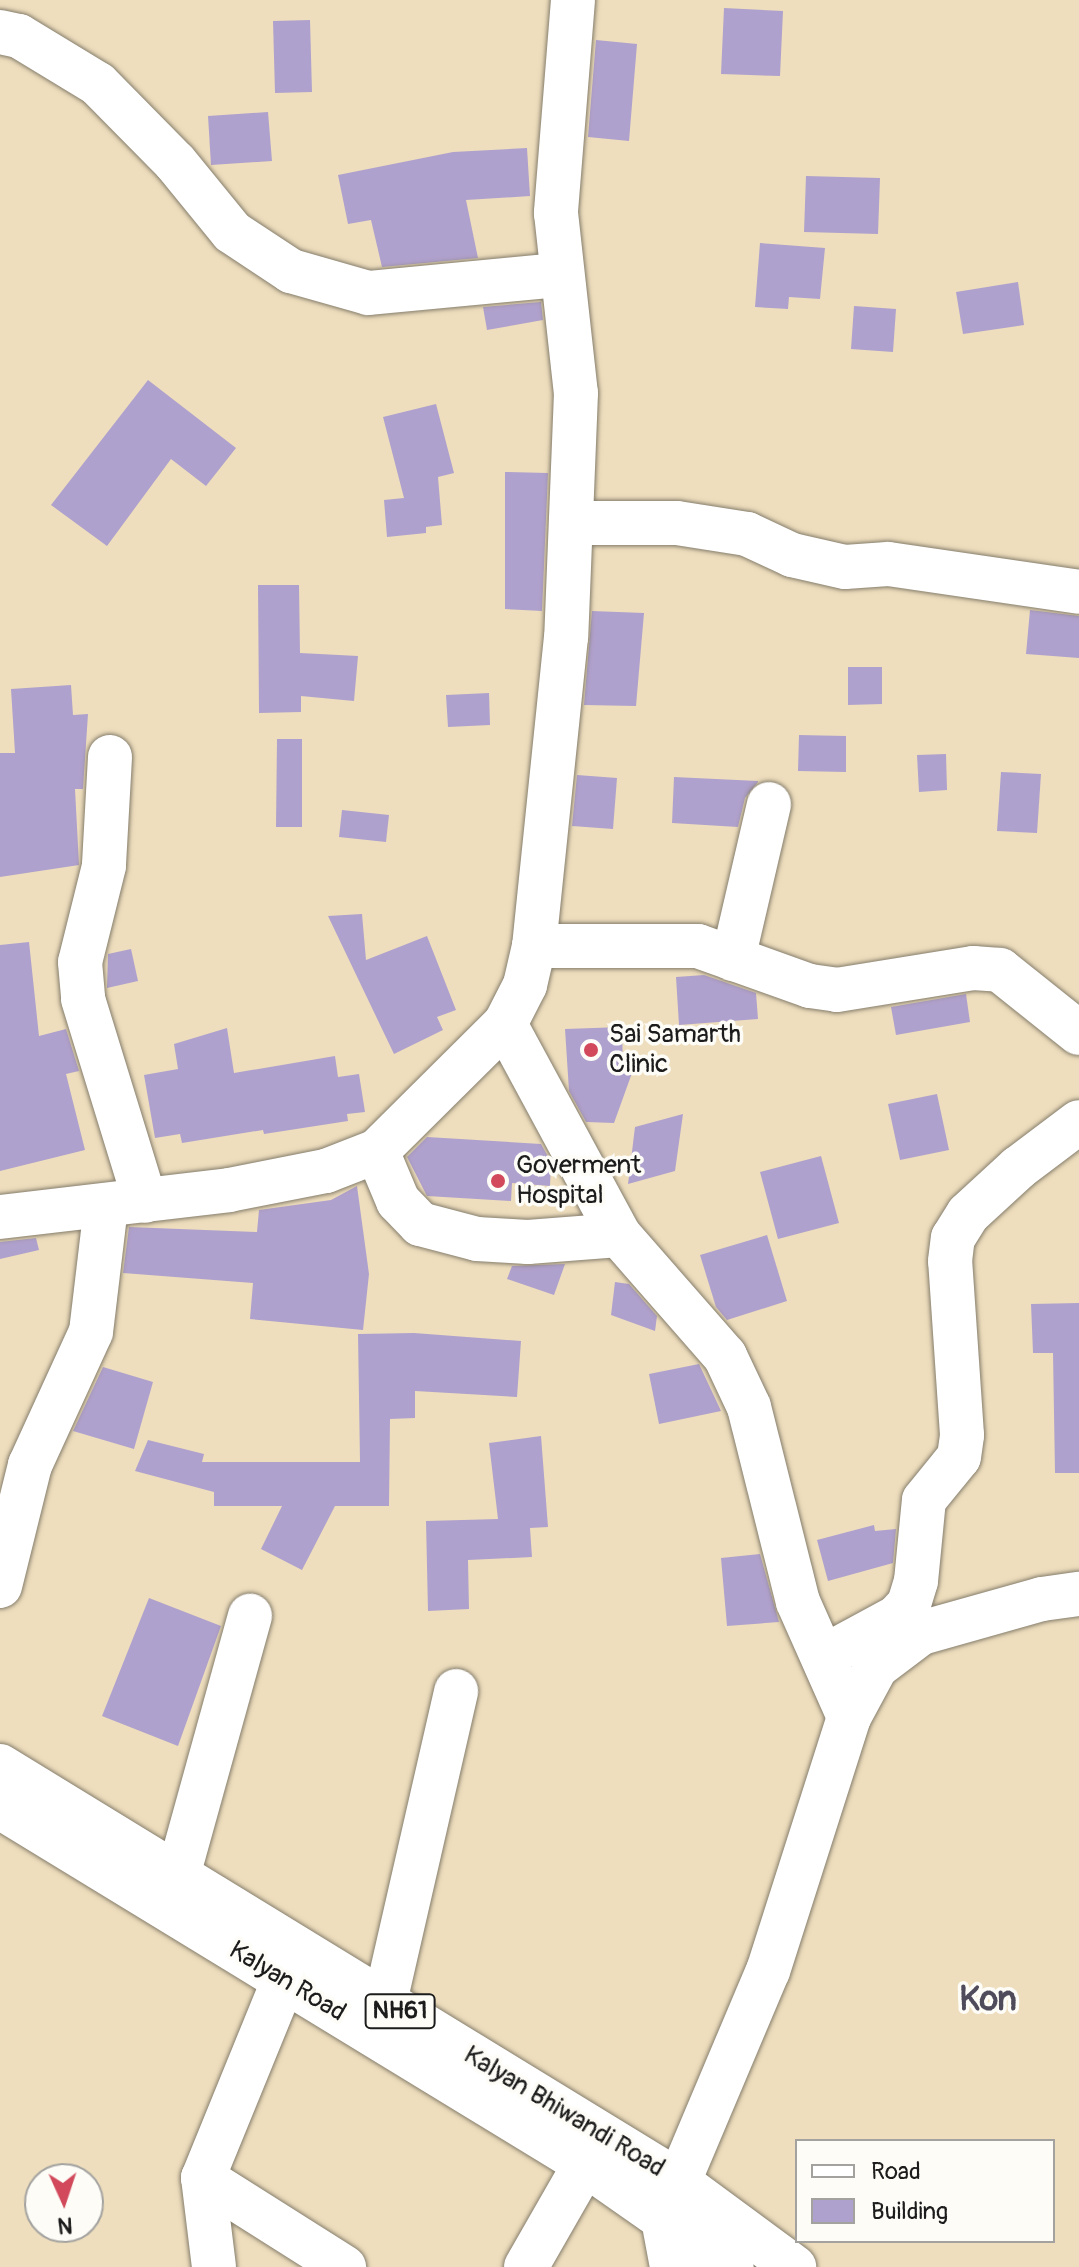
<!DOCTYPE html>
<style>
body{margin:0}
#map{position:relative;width:1079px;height:2267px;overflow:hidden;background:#eedebd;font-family:Pangolin,sans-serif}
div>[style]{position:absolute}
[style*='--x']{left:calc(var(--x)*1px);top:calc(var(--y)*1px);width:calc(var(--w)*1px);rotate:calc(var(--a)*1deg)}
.building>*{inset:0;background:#afa1cd}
.roads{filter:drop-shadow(0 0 2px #857d6c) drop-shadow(0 0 2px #857d6c)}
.minor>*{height:44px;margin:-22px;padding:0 22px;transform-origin:22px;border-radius:22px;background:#fff}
.highway>*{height:44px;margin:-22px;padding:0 22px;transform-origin:22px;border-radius:22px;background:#fff}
.dots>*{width:22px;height:22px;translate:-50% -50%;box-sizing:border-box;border:4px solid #fdfcf7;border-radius:50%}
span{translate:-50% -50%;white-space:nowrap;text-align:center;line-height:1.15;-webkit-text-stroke:7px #fdfcf7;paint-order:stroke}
.shield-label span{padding:2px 6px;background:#fdfcf7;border:2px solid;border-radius:6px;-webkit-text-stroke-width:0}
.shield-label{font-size:24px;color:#1c1c1c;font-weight:700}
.poi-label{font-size:26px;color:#1c1c1c}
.left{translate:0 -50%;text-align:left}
.street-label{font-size:26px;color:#1c1c1c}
.district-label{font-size:34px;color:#4f4b5a;font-weight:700}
.legend{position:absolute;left:795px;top:2139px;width:260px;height:104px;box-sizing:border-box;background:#fdfcf7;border:2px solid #a3a29f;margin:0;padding:10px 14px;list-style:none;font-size:24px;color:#1c1c1c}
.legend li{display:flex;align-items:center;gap:16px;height:40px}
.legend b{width:40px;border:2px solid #a3a29f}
.north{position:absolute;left:24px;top:2163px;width:80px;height:80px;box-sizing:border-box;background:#fdfcf7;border:2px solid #a3a29f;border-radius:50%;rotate:177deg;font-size:22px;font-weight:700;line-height:32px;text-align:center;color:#1c1c1c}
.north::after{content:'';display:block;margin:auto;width:28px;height:36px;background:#d1495b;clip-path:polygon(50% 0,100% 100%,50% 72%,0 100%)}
</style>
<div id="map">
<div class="building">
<i style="clip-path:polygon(724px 8px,783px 11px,780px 76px,721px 74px)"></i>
<i style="clip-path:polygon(310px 20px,312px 92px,275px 93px,273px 21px)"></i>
<i style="clip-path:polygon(596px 40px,637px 44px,629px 141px,588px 137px)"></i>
<i style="clip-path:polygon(268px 112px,272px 161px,211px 165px,208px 116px)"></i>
<i style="clip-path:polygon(527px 148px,530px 196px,466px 200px,478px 258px,382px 267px,371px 220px,348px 224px,338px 175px,453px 152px)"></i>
<i style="clip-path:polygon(806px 176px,880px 178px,878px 234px,804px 232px)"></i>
<i style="clip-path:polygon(760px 243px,825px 248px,820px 299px,789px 297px,788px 309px,755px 307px)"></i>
<i style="clip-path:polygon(1018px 282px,1024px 325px,963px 334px,956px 292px)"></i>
<i style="clip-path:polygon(541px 302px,543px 320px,487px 330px,483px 307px)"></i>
<i style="clip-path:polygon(854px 306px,896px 309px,893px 352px,851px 349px)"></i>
<i style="clip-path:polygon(148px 380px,236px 448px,206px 486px,171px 459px,107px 546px,51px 505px)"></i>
<i style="clip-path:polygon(436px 404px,454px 473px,438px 477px,442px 525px,426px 527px,426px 533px,387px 537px,384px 500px,404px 498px,383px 417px)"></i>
<i style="clip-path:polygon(505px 472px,548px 473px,542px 611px,505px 609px)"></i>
<i style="clip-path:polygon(258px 585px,299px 585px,300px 653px,358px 656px,354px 701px,301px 696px,301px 712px,259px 713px)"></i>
<i style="clip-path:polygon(1030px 610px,1079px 616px,1079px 658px,1026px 654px)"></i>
<i style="clip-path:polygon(592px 611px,644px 613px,636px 706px,584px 705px)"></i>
<i style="clip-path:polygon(848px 667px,882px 667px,882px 704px,848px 705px)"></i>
<i style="clip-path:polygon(71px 685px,73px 715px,88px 714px,83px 789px,75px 789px,79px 865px,0 877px,0 753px,15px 753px,11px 689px)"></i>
<i style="clip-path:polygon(489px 693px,490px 725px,448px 727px,446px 695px)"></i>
<i style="clip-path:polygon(799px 735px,846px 736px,846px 772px,798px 771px)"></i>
<i style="clip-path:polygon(277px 739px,302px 739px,302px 827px,276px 827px)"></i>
<i style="clip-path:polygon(946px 754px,947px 790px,919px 792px,917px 755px)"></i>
<i style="clip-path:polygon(1001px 772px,1041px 774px,1037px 833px,997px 831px)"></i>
<i style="clip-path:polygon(577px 775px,617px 778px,613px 829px,572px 826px)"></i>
<i style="clip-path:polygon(674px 777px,758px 781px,758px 782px,745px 798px,738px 827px,672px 823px)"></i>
<i style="clip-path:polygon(342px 810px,389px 815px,386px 842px,339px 837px)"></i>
<i style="clip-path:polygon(362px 914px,366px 960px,427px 936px,456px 1010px,437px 1017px,443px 1030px,394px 1054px,328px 916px)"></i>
<i style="clip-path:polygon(29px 942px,39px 1036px,66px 1029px,79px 1071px,66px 1074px,85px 1150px,0 1171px,0 945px)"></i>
<i style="clip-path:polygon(131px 949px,138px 981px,107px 988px,108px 954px)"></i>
<i style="clip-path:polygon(704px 975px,756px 993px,758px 1019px,679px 1025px,676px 977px)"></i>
<i style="clip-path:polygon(966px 994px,970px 1022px,896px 1035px,891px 1007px)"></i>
<i style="clip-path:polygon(622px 1027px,623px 1072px,632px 1073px,614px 1123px,586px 1122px,569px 1091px,565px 1029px)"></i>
<i style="clip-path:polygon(227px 1028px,234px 1073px,335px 1056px,338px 1077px,359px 1074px,365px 1112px,347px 1114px,348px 1121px,264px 1134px,263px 1130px,182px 1143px,180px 1134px,155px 1138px,144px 1075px,178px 1069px,174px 1044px)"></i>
<i style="clip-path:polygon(937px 1094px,949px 1150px,900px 1160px,888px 1104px)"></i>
<i style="clip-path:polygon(683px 1114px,675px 1171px,628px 1184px,635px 1127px)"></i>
<i style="clip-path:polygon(427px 1137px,541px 1144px,551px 1162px,550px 1186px,512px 1183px,511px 1201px,427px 1196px,407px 1157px)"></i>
<i style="clip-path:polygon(821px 1156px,839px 1223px,778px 1239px,760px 1172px)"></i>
<i style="clip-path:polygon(357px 1186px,369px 1274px,363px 1330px,250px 1319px,253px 1283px,123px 1273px,129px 1227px,257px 1232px,259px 1210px,331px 1200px)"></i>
<i style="clip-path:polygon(767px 1235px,787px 1301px,727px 1320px,716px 1307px,700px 1255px)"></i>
<i style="clip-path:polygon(36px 1238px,39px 1250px,0 1259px,0 1242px)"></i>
<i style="clip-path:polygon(565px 1264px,554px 1295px,507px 1279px,512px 1266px)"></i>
<i style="clip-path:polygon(615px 1282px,629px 1284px,657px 1316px,655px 1331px,611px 1315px)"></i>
<i style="clip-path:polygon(1079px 1303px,1079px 1473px,1055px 1473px,1053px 1353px,1033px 1353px,1031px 1304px)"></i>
<i style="clip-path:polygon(414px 1333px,521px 1341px,517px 1397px,415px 1391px,415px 1418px,390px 1419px,389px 1506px,335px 1506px,302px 1570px,261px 1549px,282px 1506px,214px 1506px,214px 1492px,135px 1471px,148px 1440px,204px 1454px,202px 1462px,360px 1462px,358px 1334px)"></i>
<i style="clip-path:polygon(699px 1364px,721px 1411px,659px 1424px,649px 1374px)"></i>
<i style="clip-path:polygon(103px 1367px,153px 1382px,134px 1449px,73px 1431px)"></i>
<i style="clip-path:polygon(541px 1436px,548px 1527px,530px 1528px,532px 1557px,468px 1560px,469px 1609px,428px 1611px,426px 1521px,498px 1519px,489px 1443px)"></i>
<i style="clip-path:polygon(874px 1525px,875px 1531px,896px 1529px,893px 1563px,828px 1581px,817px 1540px)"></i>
<i style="clip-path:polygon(760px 1554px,779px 1622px,727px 1626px,721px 1558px)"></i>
<i style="clip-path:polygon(149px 1598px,221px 1626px,178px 1746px,102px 1716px)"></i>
</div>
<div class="roads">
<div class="minor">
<i style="--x:573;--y:0;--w:214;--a:94.6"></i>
<i style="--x:556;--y:213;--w:181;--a:83.7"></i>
<i style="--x:576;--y:393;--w:244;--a:92.3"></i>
<i style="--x:566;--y:637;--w:311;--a:95.9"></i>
<i style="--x:534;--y:946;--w:40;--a:103"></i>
<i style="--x:525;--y:985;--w:44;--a:117.1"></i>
<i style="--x:505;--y:1024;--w:240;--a:61.6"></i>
<i style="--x:619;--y:1235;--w:161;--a:48.8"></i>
<i style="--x:725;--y:1356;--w:56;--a:64.8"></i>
<i style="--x:749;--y:1407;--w:201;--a:75.9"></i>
<i style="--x:798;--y:1602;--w:126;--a:66.1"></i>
<i style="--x:0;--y:32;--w:19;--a:12"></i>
<i style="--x:19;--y:36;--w:92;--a:31.3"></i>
<i style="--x:98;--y:84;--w:110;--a:45.4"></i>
<i style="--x:175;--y:162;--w:90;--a:50.8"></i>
<i style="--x:232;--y:232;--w:71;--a:33.5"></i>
<i style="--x:291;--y:271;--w:80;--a:15.9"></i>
<i style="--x:368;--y:293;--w:193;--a:-5.4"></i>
<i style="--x:573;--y:523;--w:104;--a:0"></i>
<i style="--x:677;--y:523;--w:71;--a:8.9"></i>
<i style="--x:747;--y:534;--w:50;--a:25"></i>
<i style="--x:792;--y:555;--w:54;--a:12.8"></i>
<i style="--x:845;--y:567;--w:43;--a:-4"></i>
<i style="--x:888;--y:564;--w:193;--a:8.3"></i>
<i style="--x:110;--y:757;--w:109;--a:93.2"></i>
<i style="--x:104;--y:866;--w:99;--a:104"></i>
<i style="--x:80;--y:962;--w:37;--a:85"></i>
<i style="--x:83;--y:999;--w:211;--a:72.9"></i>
<i style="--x:534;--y:946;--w:164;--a:0"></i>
<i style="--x:698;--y:946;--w:119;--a:19.7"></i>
<i style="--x:810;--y:986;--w:27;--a:8"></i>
<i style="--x:837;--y:990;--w:138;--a:-9.2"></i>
<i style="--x:973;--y:968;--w:27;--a:4"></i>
<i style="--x:1000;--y:970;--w:101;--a:38.6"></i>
<i style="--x:733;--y:959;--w:159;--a:-76.9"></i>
<i style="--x:377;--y:1151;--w:54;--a:67.2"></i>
<i style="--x:398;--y:1201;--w:32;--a:46"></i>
<i style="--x:420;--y:1224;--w:59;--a:14.7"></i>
<i style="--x:477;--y:1239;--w:51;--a:3.4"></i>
<i style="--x:528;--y:1242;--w:91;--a:-4.4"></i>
<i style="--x:0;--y:1217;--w:231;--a:-6.7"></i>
<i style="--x:229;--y:1190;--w:99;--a:-11.1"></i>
<i style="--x:326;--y:1171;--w:55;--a:-21.4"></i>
<i style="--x:377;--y:1151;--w:180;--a:-44.8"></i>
<i style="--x:0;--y:1586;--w:125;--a:-76.1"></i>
<i style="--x:30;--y:1465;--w:146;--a:-65.4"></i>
<i style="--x:91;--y:1332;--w:126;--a:-83.2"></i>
<i style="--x:823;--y:1657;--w:84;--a:-28.4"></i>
<i style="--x:897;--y:1617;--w:18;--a:-47"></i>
<i style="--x:909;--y:1604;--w:24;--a:-73"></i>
<i style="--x:916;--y:1581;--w:81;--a:-84.4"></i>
<i style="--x:924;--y:1500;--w:55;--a:-50.9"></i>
<i style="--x:959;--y:1457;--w:22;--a:-82"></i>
<i style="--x:962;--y:1435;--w:174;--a:-93.9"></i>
<i style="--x:950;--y:1261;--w:23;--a:-83"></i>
<i style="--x:953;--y:1238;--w:28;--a:-58"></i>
<i style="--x:968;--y:1214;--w:68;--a:-42.6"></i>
<i style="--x:1018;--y:1168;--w:76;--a:-37"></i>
<i style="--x:179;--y:1872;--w:266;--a:-74.5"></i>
<i style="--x:385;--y:2002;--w:319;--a:-77.1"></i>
<i style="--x:203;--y:2178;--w:167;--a:32.3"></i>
<i style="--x:214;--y:2267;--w:90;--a:-97"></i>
<i style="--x:203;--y:2178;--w:214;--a:-67.8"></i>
<i style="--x:526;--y:2267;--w:119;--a:-60.2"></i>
<i style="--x:672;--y:2267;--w:49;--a:-100.6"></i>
<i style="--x:663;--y:2219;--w:269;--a:-67.1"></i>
<i style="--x:768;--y:1971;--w:267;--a:-72.3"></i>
<i style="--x:849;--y:1717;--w:57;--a:-61.6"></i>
<i style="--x:876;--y:1667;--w:56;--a:-37.1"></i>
<i style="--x:921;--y:1633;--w:126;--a:-15.7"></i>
<i style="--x:1042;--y:1599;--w:37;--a:-8"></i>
</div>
<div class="highway">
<i style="--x:0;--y:1766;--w:793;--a:31.48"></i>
<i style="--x:676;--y:2180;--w:147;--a:36.4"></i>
<i style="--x:0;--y:1807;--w:685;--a:31.39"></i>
<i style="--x:585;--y:2164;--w:179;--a:35"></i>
</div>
</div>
<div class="dots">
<i style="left:591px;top:1050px;background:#d1495b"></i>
<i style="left:498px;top:1181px;background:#d1495b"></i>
</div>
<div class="shield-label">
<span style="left:400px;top:2011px">NH61</span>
</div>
<div class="poi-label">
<span class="left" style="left:609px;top:1050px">Sai Samarth<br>Clinic</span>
<span class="left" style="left:516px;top:1181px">Goverment<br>Hospital</span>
</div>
<div class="street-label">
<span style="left:287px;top:1982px;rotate:31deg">Kalyan Road</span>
<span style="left:564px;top:2112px;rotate:31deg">Kalyan Bhiwandi Road</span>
</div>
<div class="district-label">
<span style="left:988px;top:2000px">Kon</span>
</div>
<ul class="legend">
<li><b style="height:10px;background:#fff"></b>Road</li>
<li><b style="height:22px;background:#afa1cd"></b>Building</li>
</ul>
<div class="north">N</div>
</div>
